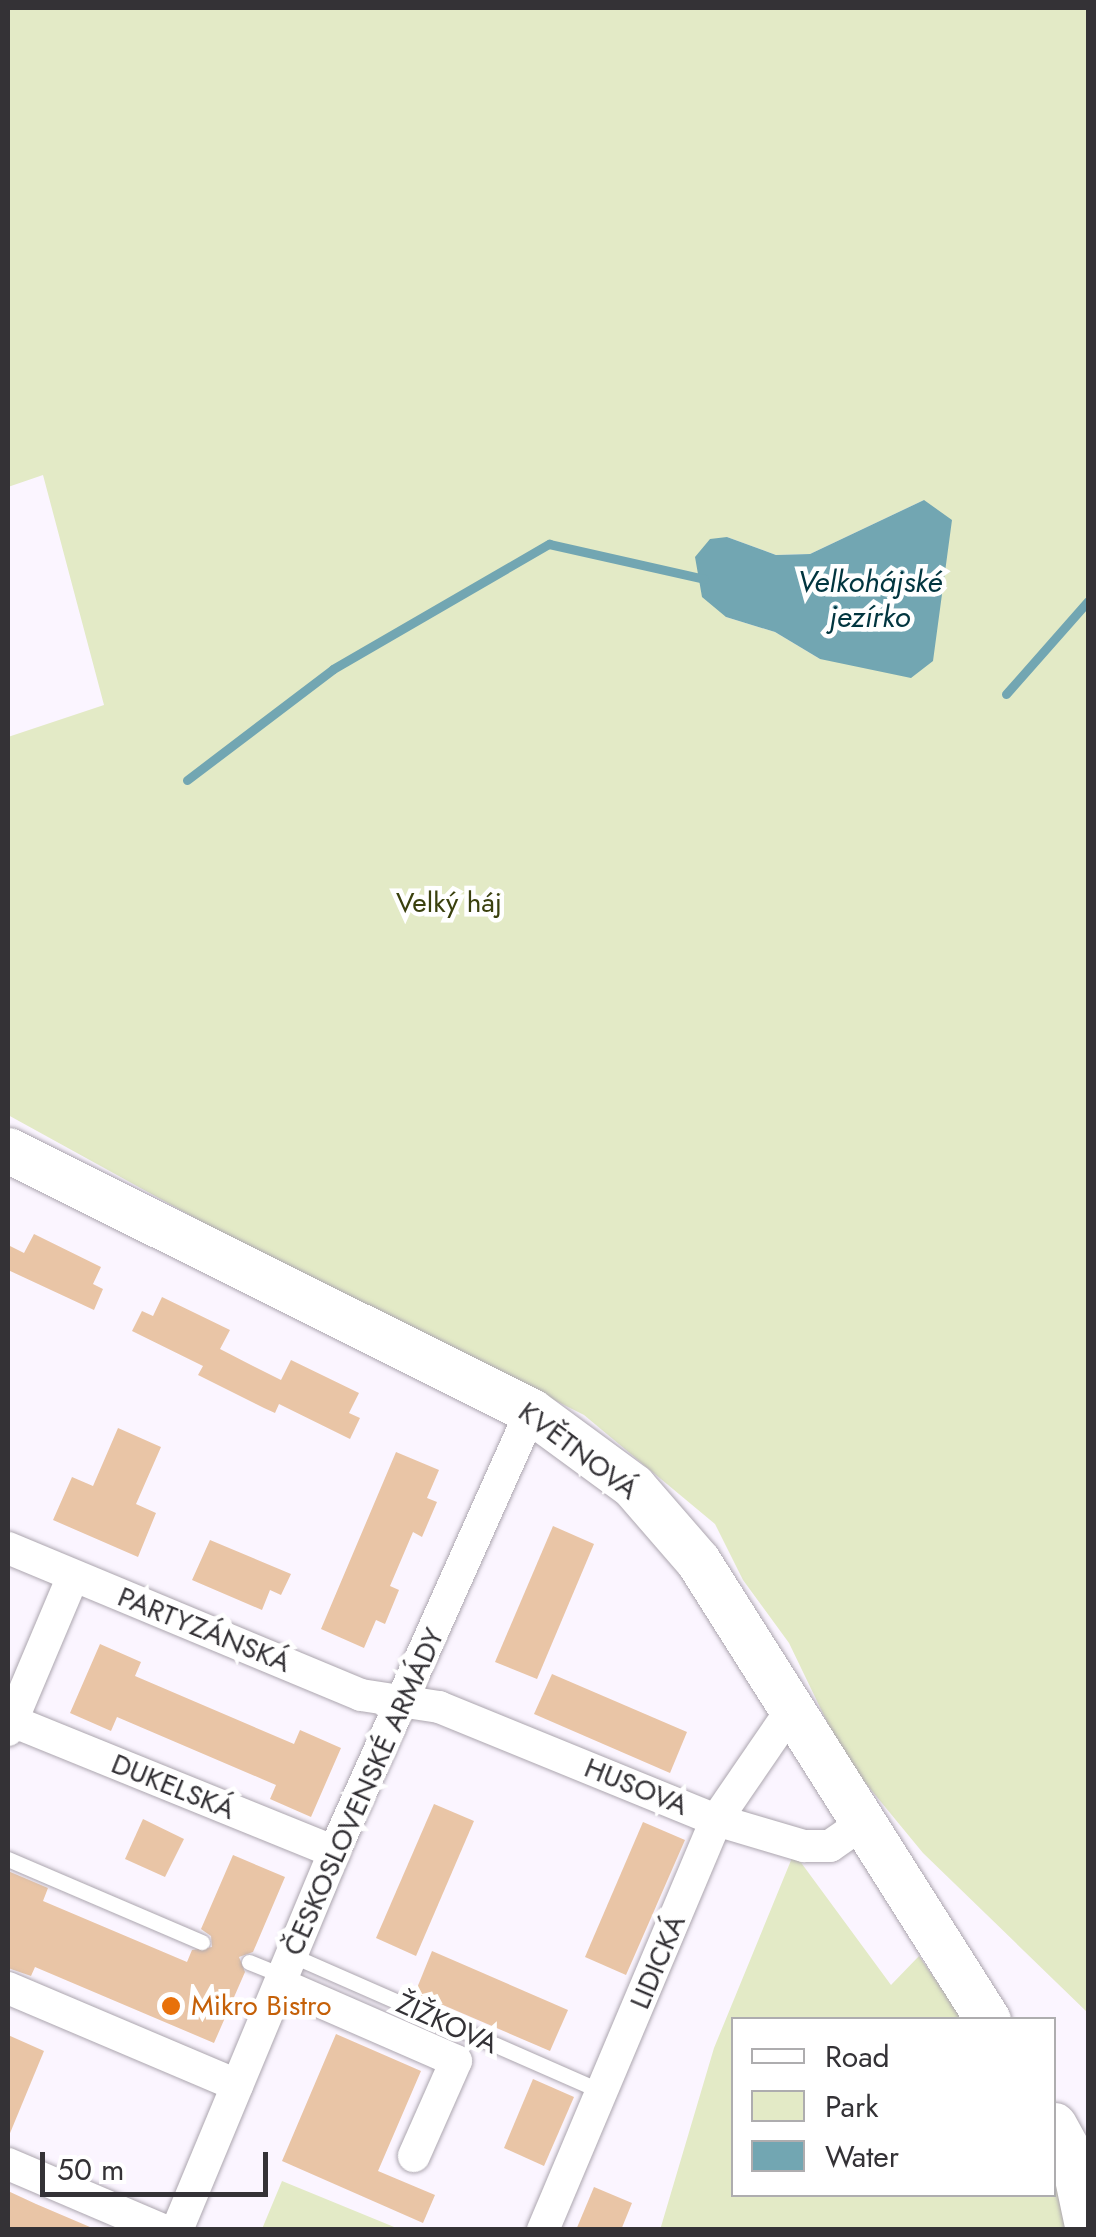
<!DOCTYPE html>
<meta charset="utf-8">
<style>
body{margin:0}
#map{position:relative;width:1096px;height:2237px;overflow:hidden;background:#fbf5ff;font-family:Jost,sans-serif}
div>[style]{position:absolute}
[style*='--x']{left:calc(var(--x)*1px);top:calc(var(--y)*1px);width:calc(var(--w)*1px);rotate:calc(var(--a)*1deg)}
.green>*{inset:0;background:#e3eac6}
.water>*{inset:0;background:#72a6b2}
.stream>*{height:9px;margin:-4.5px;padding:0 4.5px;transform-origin:4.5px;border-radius:4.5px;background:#72a6b2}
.building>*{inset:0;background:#e9c5a6}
.roads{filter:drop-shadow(0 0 2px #aca6af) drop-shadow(0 0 2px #aca6af)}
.lane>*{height:15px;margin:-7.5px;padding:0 7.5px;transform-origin:7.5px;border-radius:7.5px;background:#fff}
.street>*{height:32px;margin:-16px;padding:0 16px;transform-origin:16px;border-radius:16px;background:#fff}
.secondary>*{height:45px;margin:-22.5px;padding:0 22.5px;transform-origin:22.5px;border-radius:22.5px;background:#fff}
.dots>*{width:28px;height:28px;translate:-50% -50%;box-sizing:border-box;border:5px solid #fff;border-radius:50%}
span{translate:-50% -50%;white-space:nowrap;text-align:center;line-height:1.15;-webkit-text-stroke:9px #fff;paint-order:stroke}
.park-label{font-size:28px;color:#3a400e}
.street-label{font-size:28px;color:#343236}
.food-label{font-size:28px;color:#c56008}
.left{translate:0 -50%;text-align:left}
.water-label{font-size:30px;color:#01353f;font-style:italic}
.frame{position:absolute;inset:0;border:10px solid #343236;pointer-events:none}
.legend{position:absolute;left:731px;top:2017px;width:325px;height:180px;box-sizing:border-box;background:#fff;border:2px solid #aeadaf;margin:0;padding:12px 18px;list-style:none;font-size:30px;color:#343236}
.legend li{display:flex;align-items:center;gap:20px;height:50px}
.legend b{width:50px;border:2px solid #aeadaf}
.scale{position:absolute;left:40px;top:2152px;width:228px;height:45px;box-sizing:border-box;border:5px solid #343236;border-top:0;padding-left:12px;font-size:30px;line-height:35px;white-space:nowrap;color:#343236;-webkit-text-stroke:8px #fff;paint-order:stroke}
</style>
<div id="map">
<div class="green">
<i style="clip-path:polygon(evenodd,8px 8px,1088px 8px,1088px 2013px,923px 1853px,844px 1757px,789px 1643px,743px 1580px,715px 1524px,584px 1415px,224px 1234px,8px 1115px,8px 737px,104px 705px,43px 475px,8px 487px,8px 8px,924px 500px,820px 659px,775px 632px,726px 617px,727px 537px,776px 555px,810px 554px,924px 500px)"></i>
<i style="clip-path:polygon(794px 1853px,891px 1985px,919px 1956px,963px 2019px,734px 2020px,734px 2194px,1054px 2194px,1054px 2151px,1071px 2229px,660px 2230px,714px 2048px)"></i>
<i style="clip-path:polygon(282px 2181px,399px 2229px,262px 2229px)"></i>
</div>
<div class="water">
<i style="clip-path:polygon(924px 500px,952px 520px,933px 661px,911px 678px,820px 659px,775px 632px,726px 617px,702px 597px,695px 557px,710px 539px,727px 537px,776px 555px,810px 554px)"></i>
</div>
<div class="stream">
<i style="--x:1006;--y:694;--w:124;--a:-48.6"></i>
<i style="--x:187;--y:780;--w:183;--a:-37.2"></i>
<i style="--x:333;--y:669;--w:250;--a:-30.1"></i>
<i style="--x:549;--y:544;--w:159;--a:12.7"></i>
</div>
<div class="building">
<i style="clip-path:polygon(34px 1234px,101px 1267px,93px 1284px,103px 1289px,94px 1310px,8px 1270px,8px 1245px,24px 1253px)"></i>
<i style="clip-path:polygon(162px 1297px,230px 1330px,220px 1349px,251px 1365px,281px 1380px,291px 1360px,359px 1393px,349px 1413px,360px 1418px,350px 1439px,279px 1404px,275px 1413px,264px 1408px,198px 1375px,203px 1366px,132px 1331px,142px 1311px,153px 1316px)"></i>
<i style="clip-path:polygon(118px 1428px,161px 1447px,136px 1504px,156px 1513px,138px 1557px,53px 1520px,72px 1477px,93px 1486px)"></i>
<i style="clip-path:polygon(396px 1452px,439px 1470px,427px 1498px,437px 1502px,422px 1537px,413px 1532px,390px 1586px,399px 1590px,385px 1624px,376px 1620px,364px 1648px,321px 1629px)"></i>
<i style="clip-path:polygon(553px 1526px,594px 1544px,537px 1679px,495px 1662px)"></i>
<i style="clip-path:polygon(210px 1540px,291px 1574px,281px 1595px,270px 1590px,262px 1610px,192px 1580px)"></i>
<i style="clip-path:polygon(100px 1644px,141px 1662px,135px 1676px,294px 1744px,300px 1730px,341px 1748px,311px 1817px,270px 1799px,276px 1785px,117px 1717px,111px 1731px,70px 1713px)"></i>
<i style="clip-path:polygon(552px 1674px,687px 1732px,670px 1773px,534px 1714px)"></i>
<i style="clip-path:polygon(434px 1804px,474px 1821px,416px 1956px,376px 1938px)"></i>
<i style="clip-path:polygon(143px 1819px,184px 1839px,165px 1877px,125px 1859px)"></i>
<i style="clip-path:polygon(643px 1822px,685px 1840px,626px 1975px,585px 1957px)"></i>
<i style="clip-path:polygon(233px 1855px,285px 1877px,253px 1952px,239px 1957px,245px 1972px,214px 2043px,35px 1967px,31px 1976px,8px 1968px,8px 1871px,48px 1888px,43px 1901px,187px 1962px,192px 1950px,212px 1947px,211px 1936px,201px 1929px)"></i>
<i style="clip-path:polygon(432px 1951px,568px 2010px,550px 2051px,415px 1993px)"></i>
<i style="clip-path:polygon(336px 2034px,421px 2071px,378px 2171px,435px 2195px,423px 2223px,282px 2161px)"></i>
<i style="clip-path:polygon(8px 2035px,44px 2051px,8px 2138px)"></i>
<i style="clip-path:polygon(533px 2079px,574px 2097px,544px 2166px,504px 2148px)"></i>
<i style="clip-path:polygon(594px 2187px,632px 2203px,621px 2230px,576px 2230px)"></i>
<i style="clip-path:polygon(8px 2191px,36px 2204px,97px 2230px,8px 2230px)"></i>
</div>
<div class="roads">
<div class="lane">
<i style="--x:8;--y:1859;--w:211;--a:23.2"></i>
<i style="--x:291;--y:1955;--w:341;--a:23.7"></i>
<i style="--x:249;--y:1962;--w:37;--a:22"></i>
</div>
<div class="street">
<i style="--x:8;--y:1548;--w:382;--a:22.6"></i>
<i style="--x:361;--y:1695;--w:79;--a:8.7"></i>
<i style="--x:439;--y:1707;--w:299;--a:22.2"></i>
<i style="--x:716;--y:1820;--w:92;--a:16.5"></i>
<i style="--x:804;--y:1846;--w:26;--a:0"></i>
<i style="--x:830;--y:1846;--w:44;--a:-34.8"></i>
<i style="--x:12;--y:1721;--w:348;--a:22.1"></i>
<i style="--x:8;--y:1730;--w:167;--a:-67.1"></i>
<i style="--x:280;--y:1984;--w:192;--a:23.6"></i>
<i style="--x:456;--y:2061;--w:104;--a:113.9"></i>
<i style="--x:8;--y:1988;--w:249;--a:23"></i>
<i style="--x:8;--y:2164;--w:168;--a:23.1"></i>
<i style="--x:177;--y:2230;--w:409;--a:-67.4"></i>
<i style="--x:334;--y:1852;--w:483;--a:-65.9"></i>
<i style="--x:543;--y:2230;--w:445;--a:-67.1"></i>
<i style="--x:716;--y:1820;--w:138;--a:-55.6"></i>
</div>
<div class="secondary">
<i style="--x:8;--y:1150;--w:585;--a:26.52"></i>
<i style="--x:531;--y:1411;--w:127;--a:36.3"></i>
<i style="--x:633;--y:1486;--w:99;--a:49.1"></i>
<i style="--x:698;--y:1561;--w:543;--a:57.71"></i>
<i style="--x:1054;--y:2125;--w:39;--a:61"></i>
<i style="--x:1073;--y:2159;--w:73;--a:78.1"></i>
</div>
</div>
<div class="dots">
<i style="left:171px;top:2006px;background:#e8710a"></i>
</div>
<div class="park-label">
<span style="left:449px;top:903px">Velký háj</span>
</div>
<div class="street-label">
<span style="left:578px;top:1451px;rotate:37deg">KVĚTNOVÁ</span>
<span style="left:204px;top:1630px;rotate:22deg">PARTYZÁNSKÁ</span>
<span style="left:173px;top:1787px;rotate:22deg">DUKELSKÁ</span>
<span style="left:636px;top:1787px;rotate:22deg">HUSOVA</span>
<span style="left:364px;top:1792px;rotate:-66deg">ČESKOSLOVENSKÉ ARMÁDY</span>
<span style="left:658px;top:1962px;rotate:-67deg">LIDICKÁ</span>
<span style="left:447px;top:2024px;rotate:24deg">ŽIŽKOVA</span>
</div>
<div class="food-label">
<span class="left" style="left:191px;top:2006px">Mikro Bistro</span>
</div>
<div class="water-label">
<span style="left:870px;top:599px">Velkohájské<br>jezírko</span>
</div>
<div class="frame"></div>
<ul class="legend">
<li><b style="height:12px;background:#fff"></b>Road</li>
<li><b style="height:28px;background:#e3eac6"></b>Park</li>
<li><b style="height:28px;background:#72a6b2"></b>Water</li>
</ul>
<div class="scale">50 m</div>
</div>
